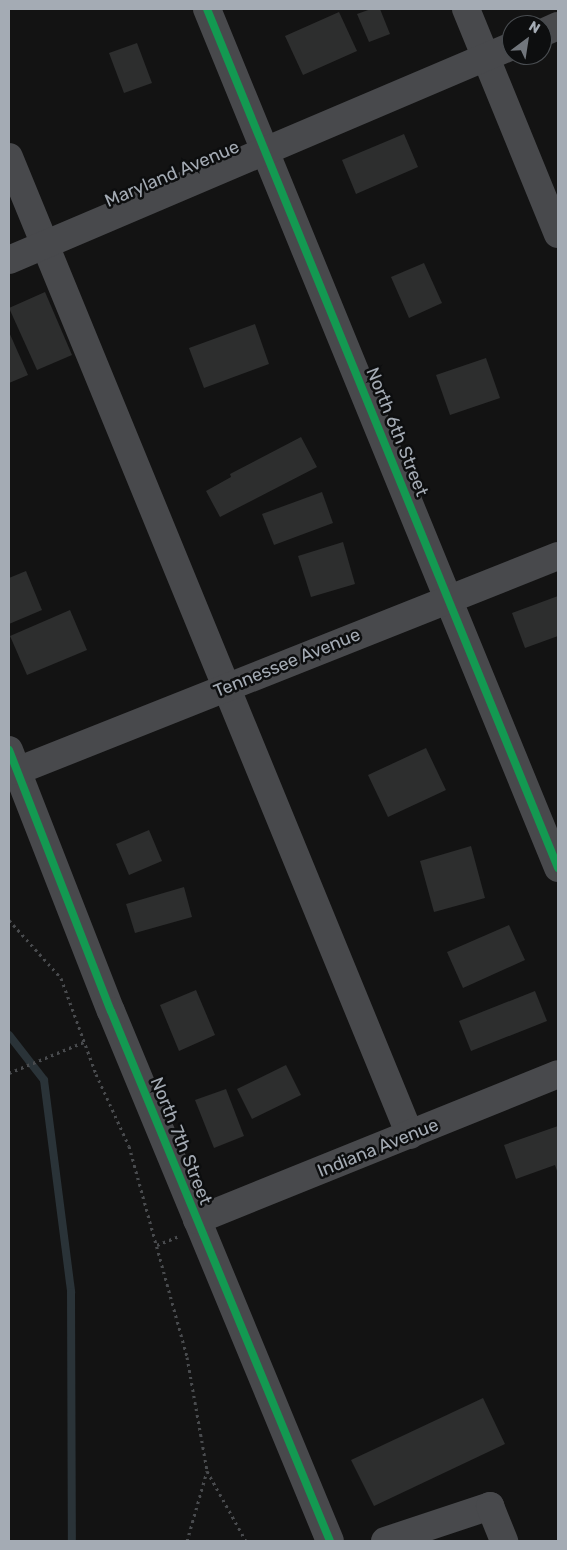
<!DOCTYPE html>
<style>
body{margin:0}
#map{position:relative;width:567px;height:1550px;overflow:hidden;background:#131313;font-family:Rubik,sans-serif}
div>[style]{position:absolute}
[style*='--x']{left:calc(var(--x)*1px);top:calc(var(--y)*1px);width:calc(var(--w)*1px);rotate:calc(var(--a)*1deg)}
.stream>*{height:8px;margin:-4px;padding:0 4px;transform-origin:4px;border-radius:4px;background:#2a3338}
.building>*{inset:0;background:#2d2e2e}
.path>*{height:3px;margin-top:-1.5px;transform-origin:0;background:repeating-linear-gradient(90deg,#494b4e 0 2.5px,transparent 0 6.5px)}
.minor>*{height:28px;margin:-14px;padding:0 14px;transform-origin:14px;border-radius:14px;background:#48494c}
.cycleway>*{height:8px;margin:-4px;padding:0 4px;transform-origin:4px;border-radius:4px;background:#139951}
span{translate:-50% -50%;white-space:nowrap;text-align:center;line-height:1.15;-webkit-text-stroke:5px #0d0e0f;paint-order:stroke}
.street-label{font-size:18px;color:#a4abb4}
.frame{position:absolute;inset:0;border:10px solid #a4abb4;pointer-events:none}
.north{position:absolute;left:502px;top:15px;width:50px;height:50px;box-sizing:border-box;background:#0d0e0f;border:1px solid #494d51;border-radius:50%;rotate:31deg;font-size:14px;font-weight:700;line-height:20px;text-align:center;color:#a4abb4}
.north::after{content:'';display:block;margin:auto;width:18px;height:22px;background:#71767c;clip-path:polygon(50% 0,100% 100%,50% 72%,0 100%)}
</style>
<div id="map">
<div class="stream">
<i style="--x:9;--y:1035;--w:57;--a:52.1"></i>
<i style="--x:44;--y:1080;--w:214;--a:82.7"></i>
<i style="--x:71;--y:1292;--w:249;--a:89.8"></i>
</div>
<div class="building">
<i style="clip-path:polygon(371px 9px,380px 9px,390px 34px,369px 42px,357px 14px)"></i>
<i style="clip-path:polygon(339px 12px,357px 51px,303px 75px,285px 36px)"></i>
<i style="clip-path:polygon(137px 43px,152px 83px,124px 93px,109px 53px)"></i>
<i style="clip-path:polygon(404px 134px,418px 167px,356px 194px,342px 160px)"></i>
<i style="clip-path:polygon(424px 263px,442px 303px,409px 318px,391px 277px)"></i>
<i style="clip-path:polygon(45px 292px,72px 355px,37px 370px,9px 308px)"></i>
<i style="clip-path:polygon(255px 324px,269px 364px,204px 388px,189px 348px)"></i>
<i style="clip-path:polygon(9px 332px,28px 375px,9px 383px)"></i>
<i style="clip-path:polygon(486px 358px,500px 398px,450px 415px,436px 375px)"></i>
<i style="clip-path:polygon(301px 437px,317px 467px,220px 517px,206px 491px,231px 477px,230px 474px)"></i>
<i style="clip-path:polygon(322px 492px,333px 523px,274px 545px,262px 514px)"></i>
<i style="clip-path:polygon(343px 542px,355px 584px,311px 597px,298px 556px)"></i>
<i style="clip-path:polygon(26px 571px,42px 610px,9px 624px,9px 578px)"></i>
<i style="clip-path:polygon(558px 596px,558px 636px,525px 648px,512px 613px)"></i>
<i style="clip-path:polygon(70px 610px,87px 650px,27px 675px,10px 636px)"></i>
<i style="clip-path:polygon(426px 748px,446px 790px,388px 817px,368px 775px)"></i>
<i style="clip-path:polygon(149px 830px,162px 861px,129px 875px,116px 844px)"></i>
<i style="clip-path:polygon(471px 846px,485px 898px,434px 912px,420px 861px)"></i>
<i style="clip-path:polygon(184px 887px,192px 917px,135px 933px,126px 904px)"></i>
<i style="clip-path:polygon(509px 925px,525px 960px,463px 988px,447px 952px)"></i>
<i style="clip-path:polygon(196px 990px,215px 1035px,179px 1051px,160px 1005px)"></i>
<i style="clip-path:polygon(535px 991px,547px 1021px,471px 1051px,459px 1021px)"></i>
<i style="clip-path:polygon(286px 1065px,301px 1095px,252px 1119px,237px 1089px)"></i>
<i style="clip-path:polygon(226px 1089px,244px 1136px,214px 1148px,195px 1100px)"></i>
<i style="clip-path:polygon(558px 1126px,558px 1174px,555px 1165px,516px 1179px,504px 1145px)"></i>
<i style="clip-path:polygon(483px 1398px,505px 1444px,374px 1506px,351px 1460px)"></i>
</div>
<div class="path">
<i style="--x:9;--y:920;--w:78;--a:48.1"></i>
<i style="--x:61;--y:978;--w:102;--a:70"></i>
<i style="--x:96;--y:1074;--w:79;--a:65.4"></i>
<i style="--x:129;--y:1146;--w:219;--a:74.6"></i>
<i style="--x:187;--y:1357;--w:116;--a:80"></i>
<i style="--x:207;--y:1471;--w:80;--a:60.9"></i>
<i style="--x:9;--y:1073;--w:81;--a:-22.5"></i>
<i style="--x:157;--y:1245;--w:22;--a:-22"></i>
<i style="--x:187;--y:1541;--w:73;--a:-74.1"></i>
</div>
<div class="minor">
<i style="--x:207;--y:9;--w:928;--a:67.77"></i>
<i style="--x:466;--y:9;--w:243;--a:67.8"></i>
<i style="--x:542;--y:33;--w:17;--a:-24"></i>
<i style="--x:9;--y:157;--w:1057;--a:67.71"></i>
<i style="--x:9;--y:260;--w:547;--a:-23.05"></i>
<i style="--x:9;--y:750;--w:280;--a:68.7"></i>
<i style="--x:111;--y:1011;--w:573;--a:67.55"></i>
<i style="--x:17;--y:771;--w:582;--a:-21.67"></i>
<i style="--x:197;--y:1220;--w:389;--a:-22"></i>
<i style="--x:385;--y:1541;--w:111;--a:-18.4"></i>
<i style="--x:490;--y:1506;--w:38;--a:68"></i>
</div>
<div class="cycleway">
<i style="--x:207;--y:9;--w:928;--a:67.77"></i>
<i style="--x:9;--y:750;--w:280;--a:68.7"></i>
<i style="--x:111;--y:1011;--w:573;--a:67.55"></i>
</div>
<div class="street-label">
<span style="left:172px;top:174px;rotate:-23deg">Maryland Avenue</span>
<span style="left:397px;top:432px;rotate:68deg">North 6th Street</span>
<span style="left:287px;top:663px;rotate:-22deg">Tennessee Avenue</span>
<span style="left:181px;top:1141px;rotate:68deg">North 7th Street</span>
<span style="left:378px;top:1148px;rotate:-22deg">Indiana Avenue</span>
</div>
<div class="frame"></div>
<div class="north">N</div>
</div>
